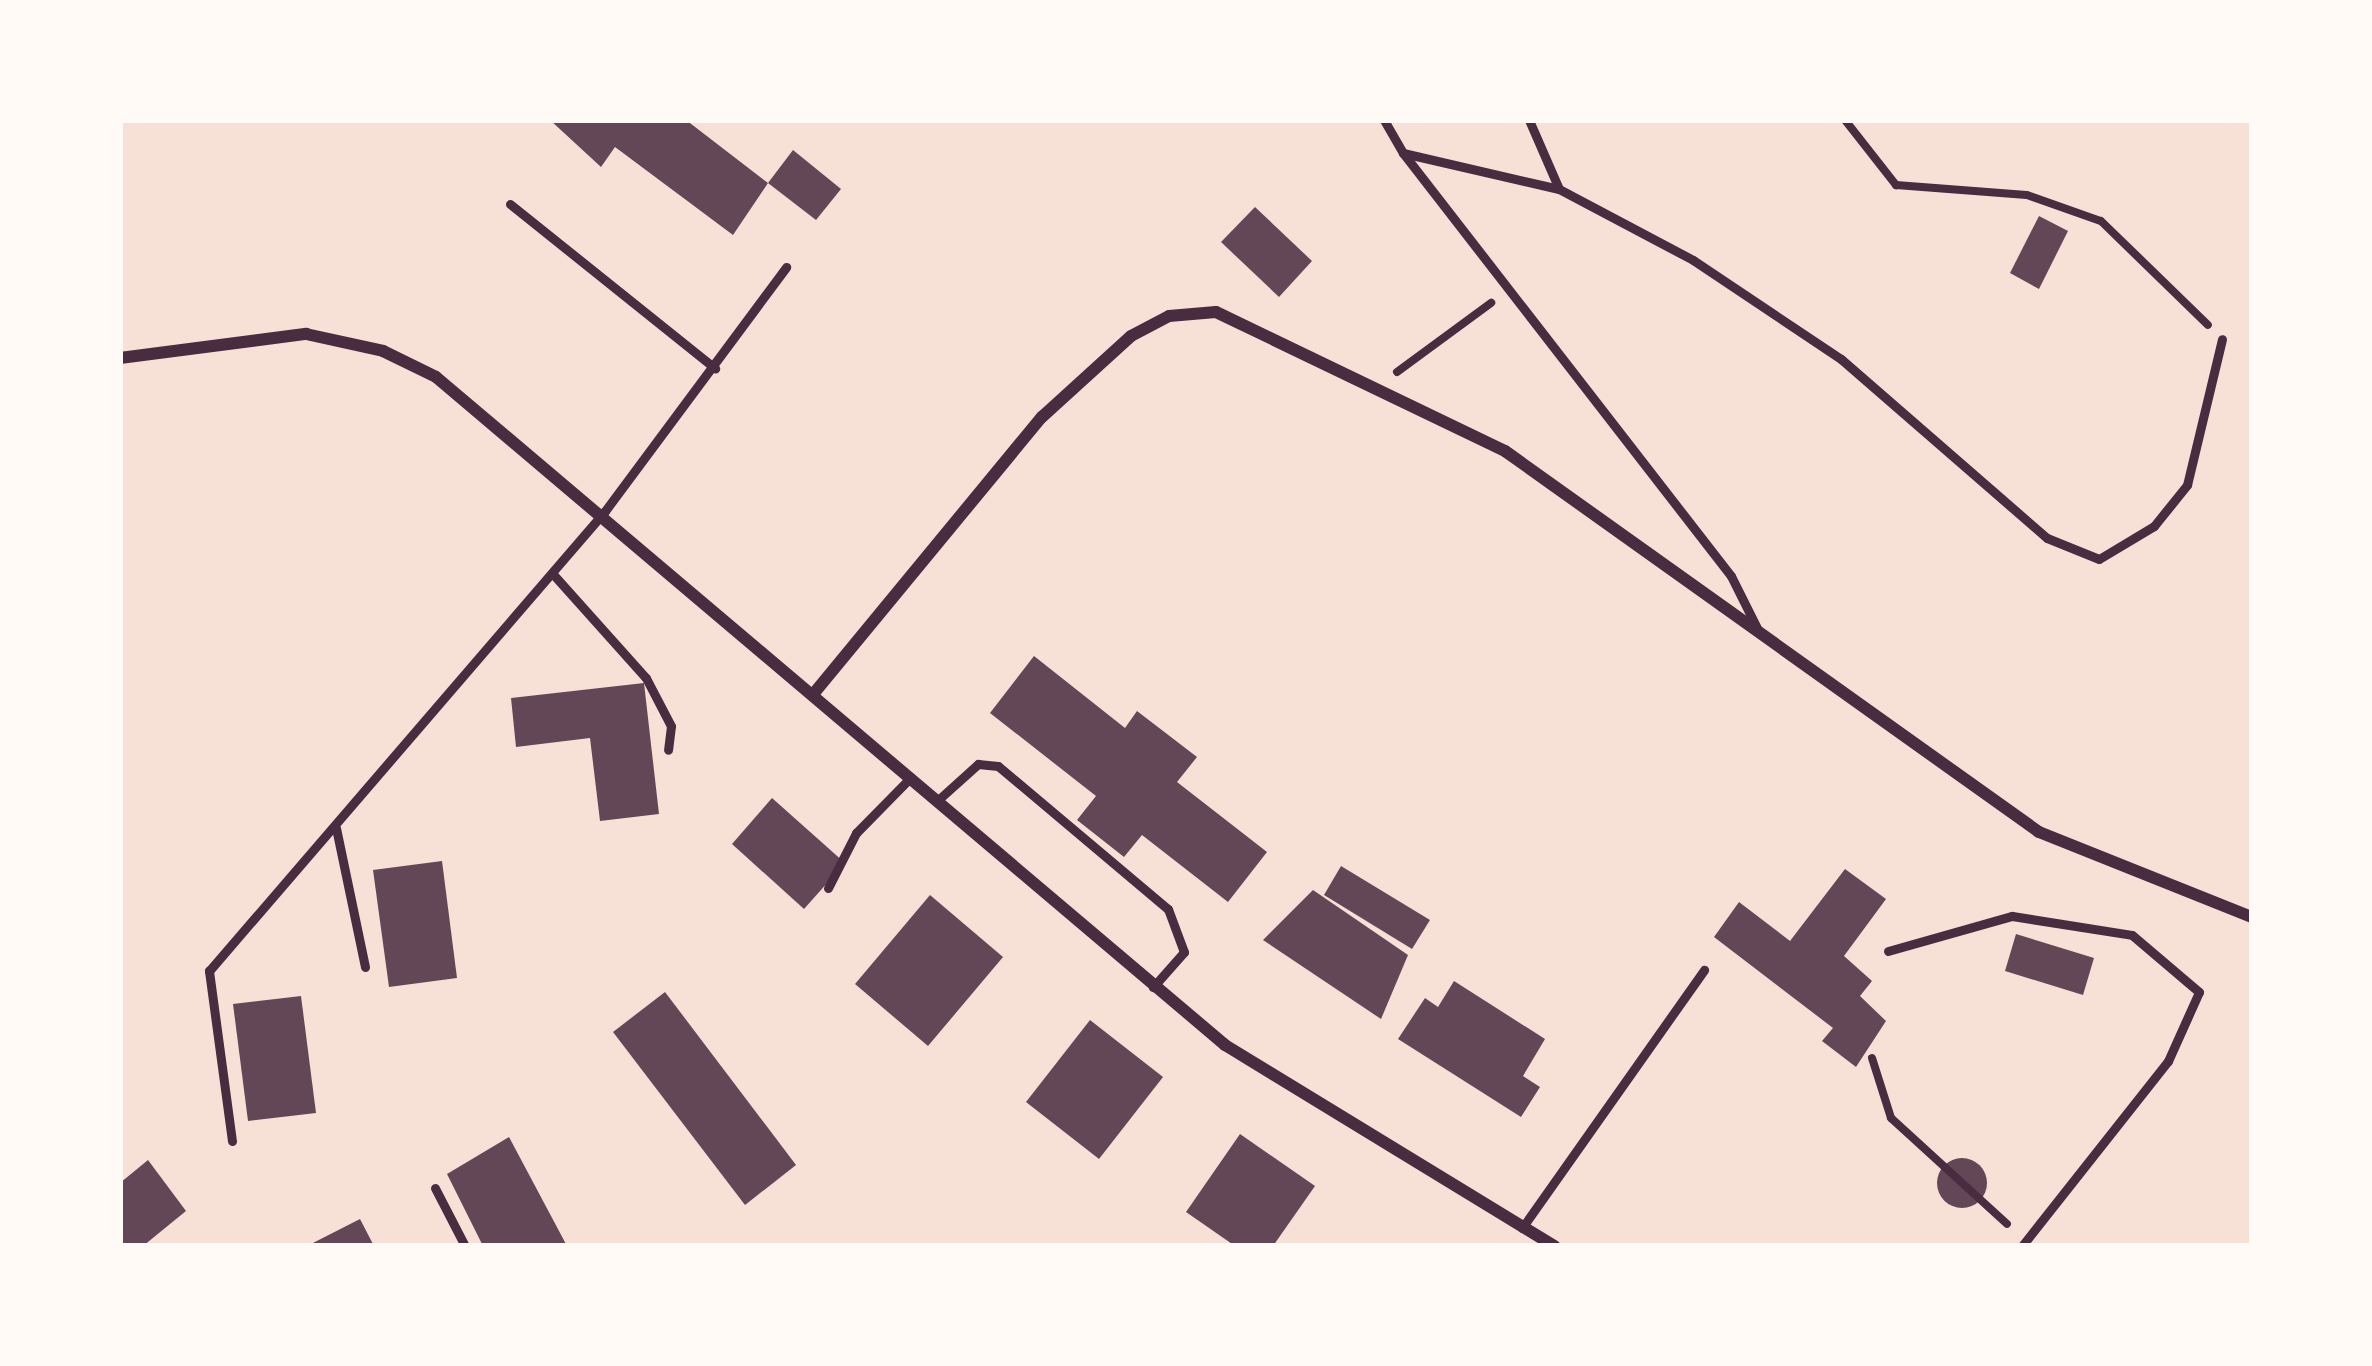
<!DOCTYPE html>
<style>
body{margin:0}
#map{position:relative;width:2372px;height:1366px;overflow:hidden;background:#f7e1d7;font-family:Signika,sans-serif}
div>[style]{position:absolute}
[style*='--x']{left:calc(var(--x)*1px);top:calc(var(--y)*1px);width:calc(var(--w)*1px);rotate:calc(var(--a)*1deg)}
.building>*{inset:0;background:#644757}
.round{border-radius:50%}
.path>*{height:8px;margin:-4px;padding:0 4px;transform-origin:4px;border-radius:4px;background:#4a2c40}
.service>*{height:9px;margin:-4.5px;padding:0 4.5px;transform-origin:4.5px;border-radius:4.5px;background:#4a2c40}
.minor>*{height:12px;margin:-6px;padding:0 6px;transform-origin:6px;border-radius:6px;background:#4a2c40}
span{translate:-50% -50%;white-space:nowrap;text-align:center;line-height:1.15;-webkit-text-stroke:12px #fffaf5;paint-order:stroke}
.frame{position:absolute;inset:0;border:123px solid #fffaf5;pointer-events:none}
</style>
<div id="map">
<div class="building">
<i style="clip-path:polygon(550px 120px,686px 120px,768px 183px,733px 235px,615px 147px,601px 167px)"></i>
<i style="clip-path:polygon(793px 150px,841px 189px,816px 220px,768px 183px)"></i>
<i style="clip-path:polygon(1255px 207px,1312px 261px,1279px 297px,1221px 242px)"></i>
<i style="clip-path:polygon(2039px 216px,2068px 231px,2039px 289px,2010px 273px)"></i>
<i style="clip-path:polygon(1034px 656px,1125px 728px,1137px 711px,1197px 757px,1177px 782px,1267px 852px,1228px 902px,1142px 835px,1124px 857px,1077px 820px,1096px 796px,990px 713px)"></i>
<i style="clip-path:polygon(644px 683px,659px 814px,600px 821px,590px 738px,516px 747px,511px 698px)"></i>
<i style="clip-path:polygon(772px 798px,845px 863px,804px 909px,732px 844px)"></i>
<i style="clip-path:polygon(442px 861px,457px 978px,389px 987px,373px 870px)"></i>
<i style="clip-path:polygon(1341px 866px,1430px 920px,1412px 949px,1324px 895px)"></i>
<i style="clip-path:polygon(1845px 869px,1886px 899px,1844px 956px,1872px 981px,1860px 996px,1886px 1021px,1856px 1067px,1822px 1041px,1833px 1028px,1714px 937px,1739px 902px,1790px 941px)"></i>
<i style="clip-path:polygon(1313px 890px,1408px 955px,1381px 1019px,1263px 940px)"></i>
<i style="clip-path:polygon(930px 895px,1003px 957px,928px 1046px,855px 984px)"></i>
<i style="clip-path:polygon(2016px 934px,2094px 958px,2083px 995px,2005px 971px)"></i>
<i style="clip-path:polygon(1454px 981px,1545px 1039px,1523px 1076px,1540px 1087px,1521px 1117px,1398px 1039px,1425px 998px,1438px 1007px)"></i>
<i style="clip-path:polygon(665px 992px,796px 1165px,745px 1205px,613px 1032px)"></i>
<i style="clip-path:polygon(301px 996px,316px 1113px,248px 1121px,233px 1004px)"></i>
<i style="clip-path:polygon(1090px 1020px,1163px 1077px,1099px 1159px,1026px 1102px)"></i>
<i style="clip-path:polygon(1240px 1134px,1315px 1186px,1273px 1246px,1235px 1246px,1186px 1212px)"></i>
<i style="clip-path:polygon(509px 1137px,567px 1246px,483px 1246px,447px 1174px)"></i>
<i class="round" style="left:1937px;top:1158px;width:50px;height:50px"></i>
<i style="clip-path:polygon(148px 1160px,186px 1211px,143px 1246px,120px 1246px,120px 1183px)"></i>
<i style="clip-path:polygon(360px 1219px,374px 1246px,307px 1246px)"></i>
</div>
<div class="path">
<i style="--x:1845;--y:120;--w:83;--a:51.9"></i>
<i style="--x:1896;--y:185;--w:131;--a:4.4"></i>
<i style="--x:2027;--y:195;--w:78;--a:19.4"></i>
<i style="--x:2101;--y:221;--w:149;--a:44.2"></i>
<i style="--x:1397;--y:372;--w:117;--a:-36.3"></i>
<i style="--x:1872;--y:1058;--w:63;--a:72.4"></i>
<i style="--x:1891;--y:1118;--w:157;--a:42.4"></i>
</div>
<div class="service">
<i style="--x:1384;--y:120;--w:38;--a:60"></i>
<i style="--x:1403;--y:153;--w:160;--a:13"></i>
<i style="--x:1559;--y:189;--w:152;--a:27.9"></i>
<i style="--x:1693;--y:260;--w:178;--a:33.8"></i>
<i style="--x:1841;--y:359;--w:273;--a:41"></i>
<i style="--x:2047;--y:538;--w:56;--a:22"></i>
<i style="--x:2099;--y:559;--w:64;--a:-31"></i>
<i style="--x:2154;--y:526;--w:53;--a:-51.2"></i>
<i style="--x:2187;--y:485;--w:150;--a:-76.5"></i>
<i style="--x:1529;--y:120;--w:75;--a:66.5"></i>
<i style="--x:1403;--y:153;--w:535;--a:52.21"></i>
<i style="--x:1731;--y:576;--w:60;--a:63.4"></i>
<i style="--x:510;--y:204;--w:263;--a:38.7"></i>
<i style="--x:552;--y:573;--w:141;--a:48.2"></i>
<i style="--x:646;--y:678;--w:54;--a:62.5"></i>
<i style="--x:671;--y:726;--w:24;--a:97"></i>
<i style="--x:938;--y:800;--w:54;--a:-42"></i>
<i style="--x:978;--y:764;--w:20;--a:6"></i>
<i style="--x:998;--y:766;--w:222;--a:40.1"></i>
<i style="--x:1168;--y:909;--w:46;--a:69.6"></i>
<i style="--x:1184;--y:952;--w:47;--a:131.5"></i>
<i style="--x:336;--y:828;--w:142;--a:78.2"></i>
<i style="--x:828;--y:888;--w:62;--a:-63"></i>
<i style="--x:856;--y:833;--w:78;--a:-45.5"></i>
<i style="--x:1888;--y:951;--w:129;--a:-15.8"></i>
<i style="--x:2012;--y:916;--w:121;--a:9"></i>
<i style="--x:2132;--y:935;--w:88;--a:40.4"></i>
<i style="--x:2199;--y:992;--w:76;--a:114.2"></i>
<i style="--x:2168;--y:1061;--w:236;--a:128.3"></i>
<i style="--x:232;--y:1141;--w:172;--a:-97.7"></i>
<i style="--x:209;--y:971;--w:607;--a:-49.28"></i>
<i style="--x:605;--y:511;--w:304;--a:-53.4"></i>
<i style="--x:435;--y:1188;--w:65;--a:62.7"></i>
<i style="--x:1522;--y:1228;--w:316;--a:-54.8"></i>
</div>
<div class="minor">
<i style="--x:120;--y:358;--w:188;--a:-7.4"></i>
<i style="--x:306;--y:334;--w:79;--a:12.4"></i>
<i style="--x:383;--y:351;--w:59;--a:26.1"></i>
<i style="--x:436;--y:377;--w:1034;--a:40.25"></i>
<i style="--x:1225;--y:1045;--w:386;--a:31.4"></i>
<i style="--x:815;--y:692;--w:357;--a:-50.5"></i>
<i style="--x:1042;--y:417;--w:120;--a:-42.3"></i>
<i style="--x:1131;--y:336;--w:43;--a:-27.8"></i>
<i style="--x:1169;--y:316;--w:47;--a:-4.9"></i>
<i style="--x:1216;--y:312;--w:321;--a:25.7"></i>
<i style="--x:1505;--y:451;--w:656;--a:35.51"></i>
<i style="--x:2039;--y:832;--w:229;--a:21.8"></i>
</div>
<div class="frame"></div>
</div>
